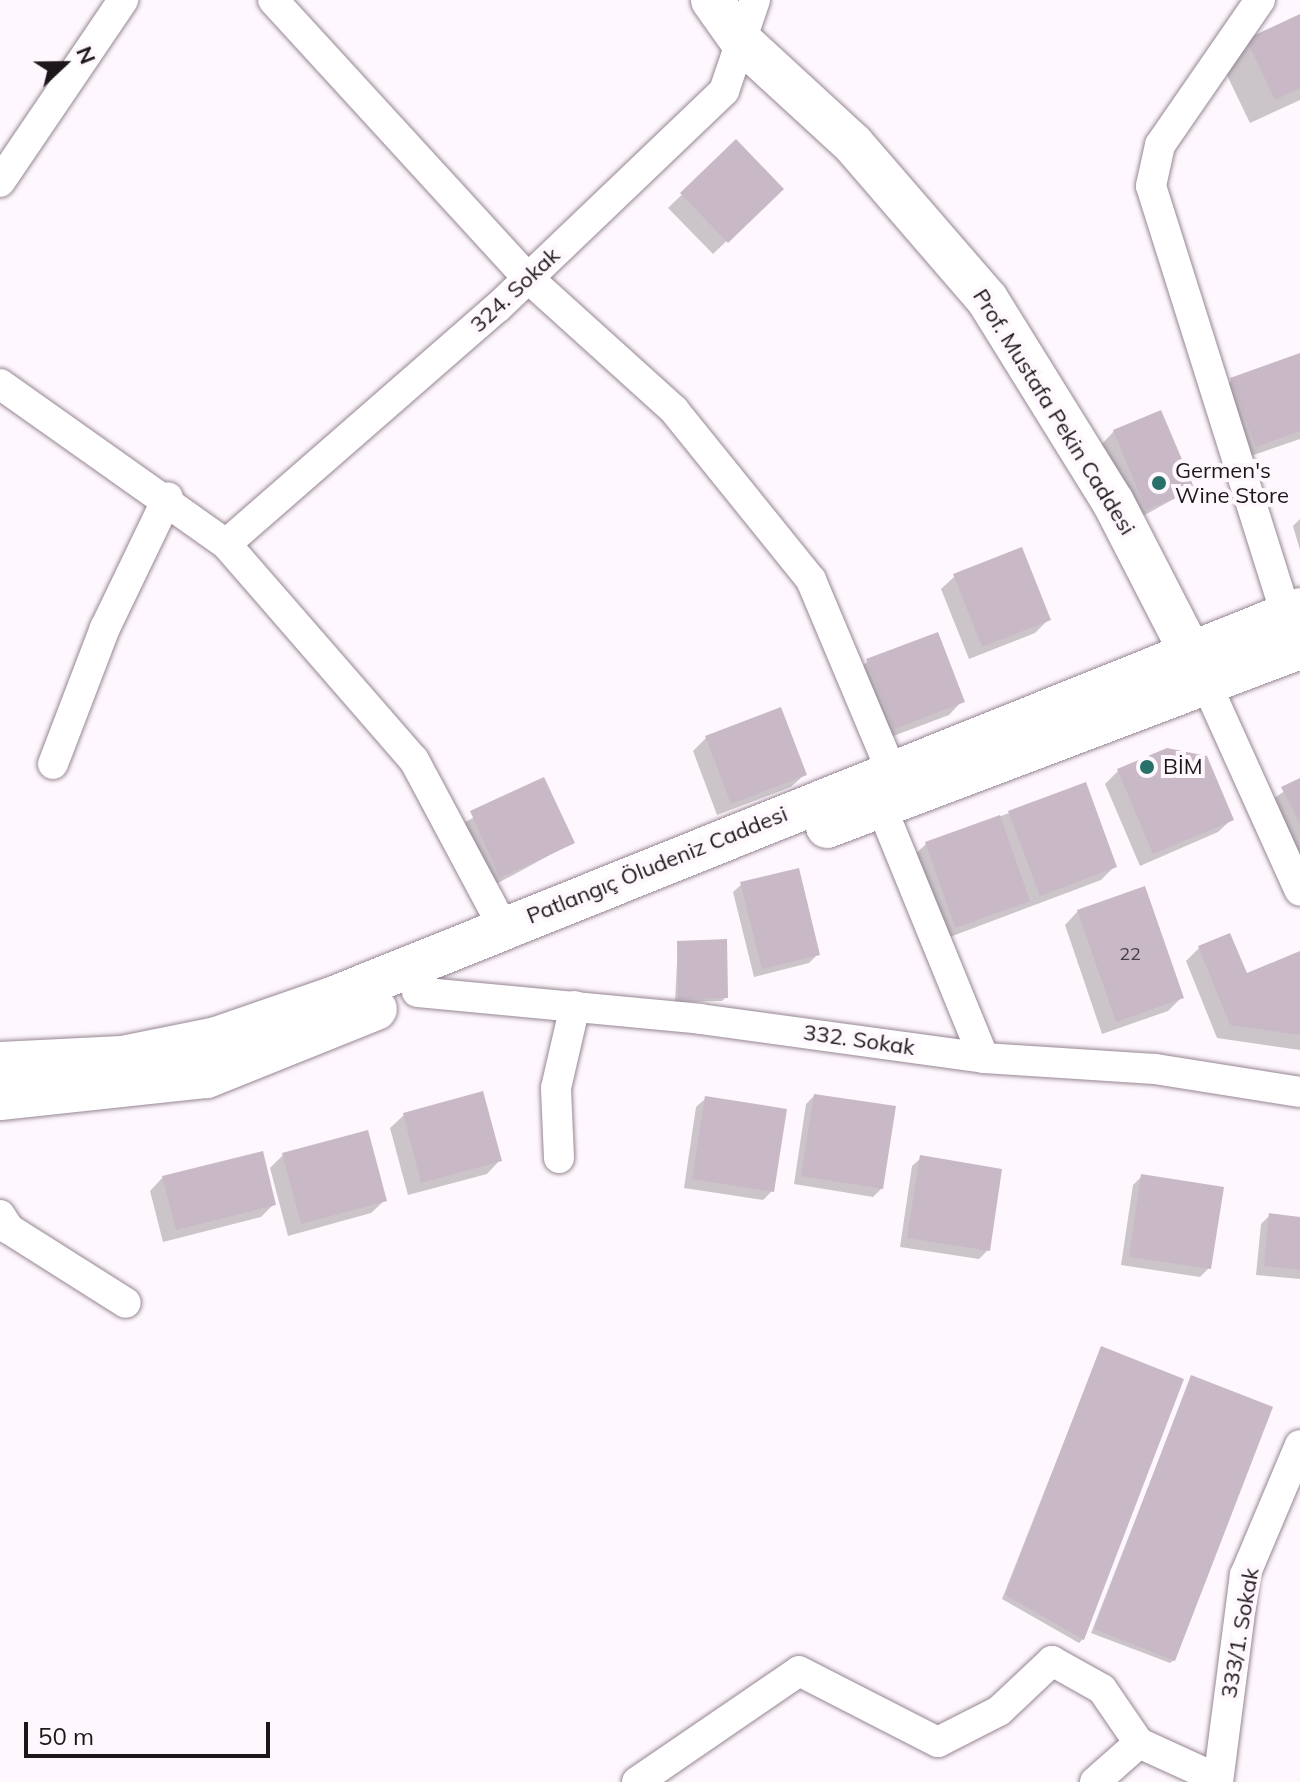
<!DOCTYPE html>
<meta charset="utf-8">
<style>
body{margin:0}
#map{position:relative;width:1300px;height:1782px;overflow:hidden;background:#fef7fd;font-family:Mulish,sans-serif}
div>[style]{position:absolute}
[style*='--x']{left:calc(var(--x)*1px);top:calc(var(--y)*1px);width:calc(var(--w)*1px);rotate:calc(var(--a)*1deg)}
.shadow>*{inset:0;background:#0003}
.building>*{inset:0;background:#c9b9c7}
.roads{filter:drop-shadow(0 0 2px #968694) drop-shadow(0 0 2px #968694)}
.street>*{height:30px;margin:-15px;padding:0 15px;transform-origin:15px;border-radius:15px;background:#fff}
.secondary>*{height:42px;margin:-21px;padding:0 21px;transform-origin:21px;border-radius:21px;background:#fff}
.dots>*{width:22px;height:22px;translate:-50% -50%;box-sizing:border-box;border:4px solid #fef7fd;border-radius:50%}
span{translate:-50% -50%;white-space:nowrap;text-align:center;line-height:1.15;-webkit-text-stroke:8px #fef7fd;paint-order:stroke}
.number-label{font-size:18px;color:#484047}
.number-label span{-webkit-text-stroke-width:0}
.street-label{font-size:22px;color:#1d171c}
.poi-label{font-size:22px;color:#1d171c}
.left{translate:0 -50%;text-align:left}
.north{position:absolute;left:24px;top:24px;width:80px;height:80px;-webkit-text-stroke:6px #fef7fd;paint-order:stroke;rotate:68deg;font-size:22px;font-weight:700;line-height:32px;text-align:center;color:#1d171c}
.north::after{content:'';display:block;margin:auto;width:28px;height:36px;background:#1d171c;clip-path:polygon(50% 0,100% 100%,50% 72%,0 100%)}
.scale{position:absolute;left:24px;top:1722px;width:246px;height:36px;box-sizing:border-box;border:4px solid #1d171c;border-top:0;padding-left:10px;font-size:24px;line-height:28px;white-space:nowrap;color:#1d171c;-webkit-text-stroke:6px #fef7fd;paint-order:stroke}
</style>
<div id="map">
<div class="shadow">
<i style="clip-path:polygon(1300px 16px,1300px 100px,1250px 123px,1222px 65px,1247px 40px)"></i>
<i style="clip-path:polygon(736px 142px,781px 189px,713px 254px,668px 208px)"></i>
<i style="clip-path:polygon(1300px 355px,1300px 439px,1242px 459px,1218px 393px,1232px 380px)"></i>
<i style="clip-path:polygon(1114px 431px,1192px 489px,1132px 522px,1101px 445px)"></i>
<i style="clip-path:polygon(1300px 519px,1300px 550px,1293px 526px)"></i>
<i style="clip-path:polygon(955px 576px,1048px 620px,1035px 633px,969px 659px,941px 589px)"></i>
<i style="clip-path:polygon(868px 661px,962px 701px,949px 715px,880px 741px,854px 674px)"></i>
<i style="clip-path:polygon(706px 738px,805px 774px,791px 787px,717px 815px,693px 751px)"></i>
<i style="clip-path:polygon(1118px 771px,1232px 819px,1218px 832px,1140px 866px,1105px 784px)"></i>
<i style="clip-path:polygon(543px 780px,572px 843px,487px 889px,458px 826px)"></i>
<i style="clip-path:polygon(1300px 780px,1300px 862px,1269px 802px)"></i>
<i style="clip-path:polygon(1009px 813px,1114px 867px,1101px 880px,942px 940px,912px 857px,926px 844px)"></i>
<i style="clip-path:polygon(742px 884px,818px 954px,809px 963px,754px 977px,733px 892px)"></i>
<i style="clip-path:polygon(1078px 911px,1181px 998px,1168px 1011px,1102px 1034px,1065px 925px)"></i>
<i style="clip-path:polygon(678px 943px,726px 997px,722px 1001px,675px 1002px)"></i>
<i style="clip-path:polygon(1199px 948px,1245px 975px,1300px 953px,1300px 1050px,1217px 1038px,1186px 961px)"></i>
<i style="clip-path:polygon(814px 1096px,882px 1188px,873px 1197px,794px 1184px,806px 1104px)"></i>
<i style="clip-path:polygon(705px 1099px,772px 1191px,763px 1200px,684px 1188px,696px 1107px)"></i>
<i style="clip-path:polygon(404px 1115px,500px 1160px,487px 1174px,408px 1195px,390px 1128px)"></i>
<i style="clip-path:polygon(283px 1155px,385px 1200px,371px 1213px,288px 1236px,270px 1168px)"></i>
<i style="clip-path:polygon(921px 1158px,988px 1250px,979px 1259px,900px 1247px,912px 1166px)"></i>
<i style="clip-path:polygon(1142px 1176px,1209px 1268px,1200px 1277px,1121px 1265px,1133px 1185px)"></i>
<i style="clip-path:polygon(163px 1177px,274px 1204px,261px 1217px,163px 1242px,150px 1191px)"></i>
<i style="clip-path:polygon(1270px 1215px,1300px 1219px,1300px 1279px,1256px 1275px,1261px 1224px)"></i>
<i style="clip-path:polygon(1101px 1348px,1083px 1639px,1079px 1643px,1002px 1599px)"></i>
<i style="clip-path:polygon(1191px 1377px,1174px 1660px,1170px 1663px,1091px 1633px)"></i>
</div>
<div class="building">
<i style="clip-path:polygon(1300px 14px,1300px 88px,1275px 100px,1246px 39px)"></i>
<i style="clip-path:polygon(736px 139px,784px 189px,728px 243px,680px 193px)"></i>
<i style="clip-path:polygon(1300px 353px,1300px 431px,1256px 447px,1230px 378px)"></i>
<i style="clip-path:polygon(1161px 410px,1195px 490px,1146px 510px,1113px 430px)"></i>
<i style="clip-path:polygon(1022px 547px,1051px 620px,982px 647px,953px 574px)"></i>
<i style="clip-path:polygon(938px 632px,965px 702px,894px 729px,866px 659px)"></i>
<i style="clip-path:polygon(781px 707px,807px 775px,731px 804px,705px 736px)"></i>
<i style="clip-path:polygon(1167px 748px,1207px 756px,1234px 820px,1153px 854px,1117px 769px)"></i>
<i style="clip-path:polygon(544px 777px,575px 843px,500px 878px,470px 811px)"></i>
<i style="clip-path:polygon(1300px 778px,1300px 824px,1281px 787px)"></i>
<i style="clip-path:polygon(1086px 782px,1117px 867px,1040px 896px,1008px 811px)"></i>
<i style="clip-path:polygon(1000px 815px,1030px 901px,955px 928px,925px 842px)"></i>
<i style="clip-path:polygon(799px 868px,820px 955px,762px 969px,740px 882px)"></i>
<i style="clip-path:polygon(1145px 886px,1184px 998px,1116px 1022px,1077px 910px)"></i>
<i style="clip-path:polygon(1230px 933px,1247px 973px,1300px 951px,1300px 1035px,1230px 1025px,1198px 946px)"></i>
<i style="clip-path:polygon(727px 939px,728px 998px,678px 999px,677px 941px)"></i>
<i style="clip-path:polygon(483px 1091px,502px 1161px,421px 1183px,403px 1113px)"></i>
<i style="clip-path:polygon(814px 1094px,896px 1106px,883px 1189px,801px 1176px)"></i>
<i style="clip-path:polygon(705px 1096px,787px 1109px,774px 1192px,692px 1179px)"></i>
<i style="clip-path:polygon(368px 1130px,387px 1201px,301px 1224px,282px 1153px)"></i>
<i style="clip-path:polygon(263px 1151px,276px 1205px,176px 1230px,162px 1176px)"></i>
<i style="clip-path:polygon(920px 1155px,1002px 1169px,990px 1251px,907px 1238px)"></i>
<i style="clip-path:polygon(1141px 1174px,1224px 1187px,1211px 1269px,1129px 1257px)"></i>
<i style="clip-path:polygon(1269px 1213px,1300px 1217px,1300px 1270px,1264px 1266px)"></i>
<i style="clip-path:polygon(1101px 1346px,1184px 1379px,1084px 1640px,1005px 1595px)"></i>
<i style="clip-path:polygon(1191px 1375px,1273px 1407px,1175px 1661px,1094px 1629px)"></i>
</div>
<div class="roads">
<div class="street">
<i style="--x:273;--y:0;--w:377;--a:47.5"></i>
<i style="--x:528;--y:278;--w:197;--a:42.1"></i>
<i style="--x:674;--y:410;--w:218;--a:51.1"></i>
<i style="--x:811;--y:580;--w:206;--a:67.2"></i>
<i style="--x:1260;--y:0;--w:176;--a:124.6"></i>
<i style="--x:1160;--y:145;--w:42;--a:102.4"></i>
<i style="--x:1151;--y:186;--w:449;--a:72.5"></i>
<i style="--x:0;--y:182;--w:220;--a:-55.9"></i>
<i style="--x:0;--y:384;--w:277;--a:35.3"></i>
<i style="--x:226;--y:544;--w:286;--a:49"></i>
<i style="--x:414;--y:760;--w:189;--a:61.9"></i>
<i style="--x:226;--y:544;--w:359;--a:-41.1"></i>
<i style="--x:497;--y:308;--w:314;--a:-43.7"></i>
<i style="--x:724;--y:91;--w:96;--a:-71.2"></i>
<i style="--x:1205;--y:681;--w:230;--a:65.7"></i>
<i style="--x:53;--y:764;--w:146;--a:-69.1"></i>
<i style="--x:105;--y:628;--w:145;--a:-64.3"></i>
<i style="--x:881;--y:806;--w:272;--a:67.8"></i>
<i style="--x:417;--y:992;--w:284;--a:5.4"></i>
<i style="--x:700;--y:1019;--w:287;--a:7.8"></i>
<i style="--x:984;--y:1058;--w:171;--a:3.7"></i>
<i style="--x:1155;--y:1069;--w:147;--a:9"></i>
<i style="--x:559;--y:1158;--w:70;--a:-92.5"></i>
<i style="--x:556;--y:1088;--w:84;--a:-77"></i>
<i style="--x:0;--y:1215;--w:17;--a:57"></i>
<i style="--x:9;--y:1229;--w:138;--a:32.3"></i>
<i style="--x:637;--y:1782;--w:196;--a:-34.4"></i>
<i style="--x:799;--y:1671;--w:156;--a:27.1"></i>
<i style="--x:938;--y:1742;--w:68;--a:-26.9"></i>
<i style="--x:999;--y:1711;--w:73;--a:-43.3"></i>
<i style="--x:1052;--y:1661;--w:57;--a:29.2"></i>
<i style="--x:1102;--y:1689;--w:65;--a:55.6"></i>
<i style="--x:1139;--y:1743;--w:87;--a:24.5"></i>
<i style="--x:1095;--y:1782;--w:59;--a:-41.6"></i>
<i style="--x:1218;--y:1782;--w:209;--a:-82.6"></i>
<i style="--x:1245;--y:1575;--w:141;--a:-67.1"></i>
</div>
<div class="secondary">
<i style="--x:712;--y:0;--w:50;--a:54.7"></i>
<i style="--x:741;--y:41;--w:152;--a:42.6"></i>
<i style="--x:853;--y:144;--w:205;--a:49.2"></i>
<i style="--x:987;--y:299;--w:239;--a:58.2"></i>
<i style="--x:1113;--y:502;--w:197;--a:62.8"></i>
<i style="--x:827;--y:827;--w:506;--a:-20.73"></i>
<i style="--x:0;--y:1063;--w:122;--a:-2.8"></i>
<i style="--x:122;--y:1057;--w:96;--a:-11.4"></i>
<i style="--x:216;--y:1038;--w:123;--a:-19"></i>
<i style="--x:332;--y:998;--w:1043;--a:-21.89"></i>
<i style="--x:0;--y:1099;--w:208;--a:-6.1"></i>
<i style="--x:207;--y:1077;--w:182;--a:-21.9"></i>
</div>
</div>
<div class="dots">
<i style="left:1159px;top:483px;background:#28716a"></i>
<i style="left:1147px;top:767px;background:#28716a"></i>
</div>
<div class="number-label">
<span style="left:1130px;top:954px">22</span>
</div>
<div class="street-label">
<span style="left:515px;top:290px;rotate:-43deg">324. Sokak</span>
<span style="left:1054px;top:412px;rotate:58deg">Prof. Mustafa Pekin Caddesi</span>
<span style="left:657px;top:865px;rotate:-22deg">Patlangıç Öludeniz Caddesi</span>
<span style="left:859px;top:1040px;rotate:8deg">332. Sokak</span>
<span style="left:1240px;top:1633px;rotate:-80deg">333/1. Sokak</span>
</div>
<div class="poi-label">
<span class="left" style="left:1175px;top:483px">Germen's<br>Wine Store</span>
<span class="left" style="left:1163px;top:767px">BİM</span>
</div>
<div class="north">N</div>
<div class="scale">50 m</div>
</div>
